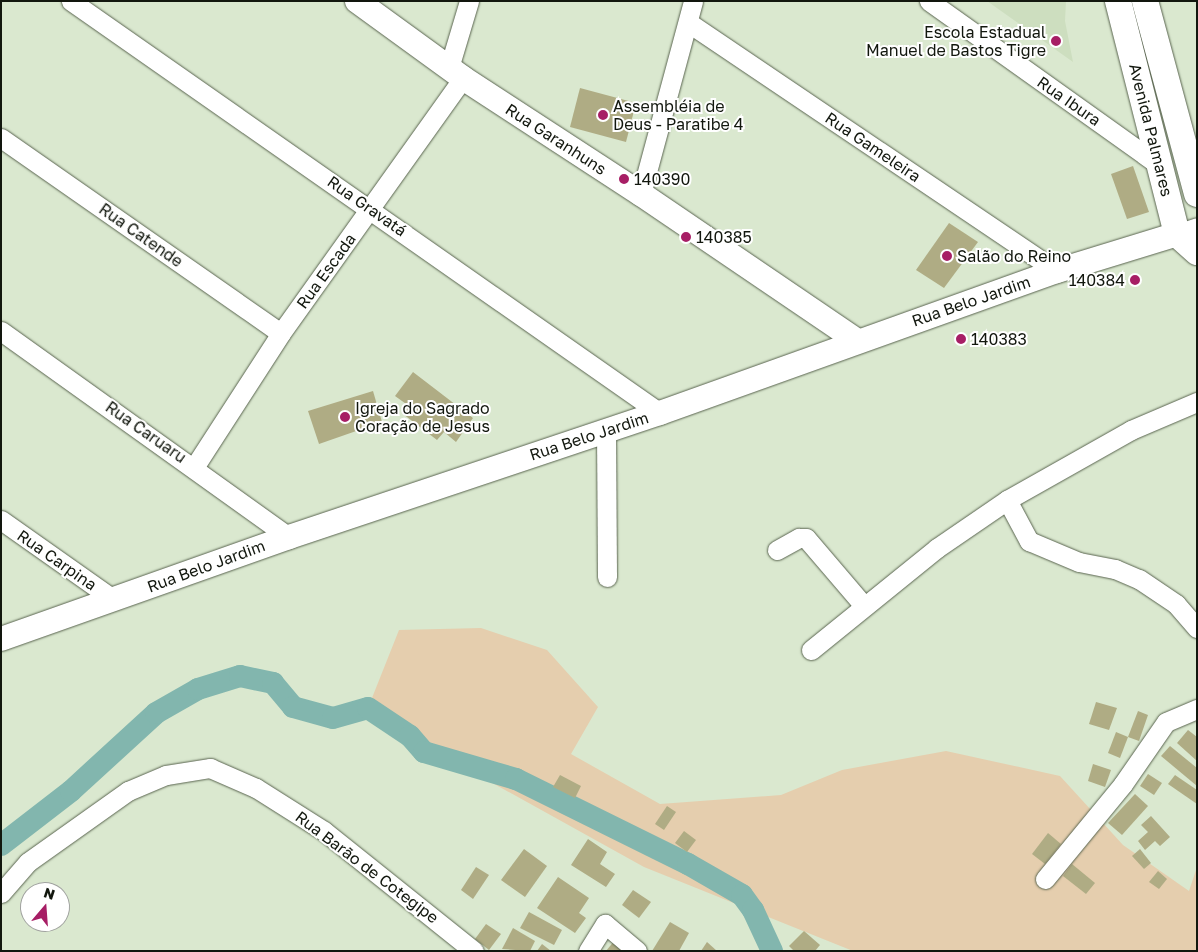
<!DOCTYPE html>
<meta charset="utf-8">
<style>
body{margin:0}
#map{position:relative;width:1198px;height:952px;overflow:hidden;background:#dae8cf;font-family:"Golos Text",sans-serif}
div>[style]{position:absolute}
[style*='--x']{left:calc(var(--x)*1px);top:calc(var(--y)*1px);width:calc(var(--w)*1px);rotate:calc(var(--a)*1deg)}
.built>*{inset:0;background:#cddebf}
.green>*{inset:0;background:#e5ceae}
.canal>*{height:22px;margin:-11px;padding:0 11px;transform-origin:11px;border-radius:11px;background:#82b6ae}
.building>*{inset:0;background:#afac84}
.roads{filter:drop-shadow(0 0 1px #59644f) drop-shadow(0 0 1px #59644f)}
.minor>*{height:19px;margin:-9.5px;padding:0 9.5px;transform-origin:9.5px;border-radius:9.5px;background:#fff}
.tertiary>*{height:24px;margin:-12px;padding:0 12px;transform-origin:12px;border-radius:12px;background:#fff}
.secondary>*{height:26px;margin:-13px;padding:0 13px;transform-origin:13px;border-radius:13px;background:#fff}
.dots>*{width:14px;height:14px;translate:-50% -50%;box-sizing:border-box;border:2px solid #fff;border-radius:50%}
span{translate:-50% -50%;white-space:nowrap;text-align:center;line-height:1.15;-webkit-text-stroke:4px #fff;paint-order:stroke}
.poi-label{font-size:16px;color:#12170e}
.right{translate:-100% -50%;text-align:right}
.left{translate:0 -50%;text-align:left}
.street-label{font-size:16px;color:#12170e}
.frame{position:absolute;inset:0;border:2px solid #12170e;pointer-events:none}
.north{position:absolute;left:20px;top:882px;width:50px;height:50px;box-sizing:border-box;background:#fff;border:1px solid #a0a29f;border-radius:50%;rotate:18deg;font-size:14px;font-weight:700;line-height:20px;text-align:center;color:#12170e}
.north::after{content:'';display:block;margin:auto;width:18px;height:22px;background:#a71e65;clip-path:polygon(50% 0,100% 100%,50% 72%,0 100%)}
</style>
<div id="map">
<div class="built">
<i style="clip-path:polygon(987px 1px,1066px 1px,1065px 21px,1073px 62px)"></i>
</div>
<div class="green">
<i style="clip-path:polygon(481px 628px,547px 650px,598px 707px,571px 754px,660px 804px,781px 795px,842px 770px,946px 751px,1060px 776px,1123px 845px,1189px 891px,1197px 867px,1197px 951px,853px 951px,644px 867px,451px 760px,368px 708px,399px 630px)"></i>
</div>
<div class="canal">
<i style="--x:1;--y:845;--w:88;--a:-37.6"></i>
<i style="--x:71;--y:791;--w:115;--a:-42.5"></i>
<i style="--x:156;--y:713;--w:48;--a:-29.7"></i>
<i style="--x:198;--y:689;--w:44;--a:-17.2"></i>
<i style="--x:240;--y:676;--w:34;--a:12"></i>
<i style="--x:273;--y:683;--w:31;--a:50"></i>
<i style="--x:293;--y:707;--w:41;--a:15.4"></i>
<i style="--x:333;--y:718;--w:36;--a:-16"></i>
<i style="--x:368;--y:708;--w:50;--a:33.7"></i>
<i style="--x:410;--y:736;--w:21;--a:49"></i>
<i style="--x:424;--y:752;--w:96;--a:16.4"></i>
<i style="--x:516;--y:779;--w:192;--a:26.3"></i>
<i style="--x:688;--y:864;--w:62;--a:29.9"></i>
<i style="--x:742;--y:895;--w:19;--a:54"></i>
<i style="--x:753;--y:910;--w:45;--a:65.1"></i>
</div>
<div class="building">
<i style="clip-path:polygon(580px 88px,636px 103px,626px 142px,570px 127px)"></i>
<i style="clip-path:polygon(1133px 166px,1149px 212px,1127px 219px,1111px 174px)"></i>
<i style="clip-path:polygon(949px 223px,978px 242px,944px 288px,916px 270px)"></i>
<i style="clip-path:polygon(413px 372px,473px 418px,456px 442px,444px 432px,437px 440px,403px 414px,409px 406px,395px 396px)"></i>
<i style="clip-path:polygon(373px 391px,382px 422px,319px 444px,308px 411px)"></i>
<i style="clip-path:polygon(1096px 702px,1117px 708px,1109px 730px,1089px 724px)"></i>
<i style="clip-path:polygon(1138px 711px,1148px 715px,1139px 741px,1128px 737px)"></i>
<i style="clip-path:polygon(1188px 730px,1197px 737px,1197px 761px,1177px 743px)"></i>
<i style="clip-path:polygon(1116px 732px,1128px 737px,1120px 758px,1108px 753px)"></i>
<i style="clip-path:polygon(1170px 746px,1197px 768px,1197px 786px,1161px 756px)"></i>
<i style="clip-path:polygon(1093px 764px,1111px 770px,1105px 787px,1088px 781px)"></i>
<i style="clip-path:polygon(1148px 774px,1162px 783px,1154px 795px,1140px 786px)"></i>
<i style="clip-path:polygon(560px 775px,581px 786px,575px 798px,553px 787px)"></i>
<i style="clip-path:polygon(1175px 775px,1197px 790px,1197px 804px,1168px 784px)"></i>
<i style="clip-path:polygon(1135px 794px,1148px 806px,1122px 835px,1108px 823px)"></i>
<i style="clip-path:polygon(667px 806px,676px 812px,664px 830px,655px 824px)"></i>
<i style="clip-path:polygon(1151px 816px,1170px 837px,1160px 846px,1155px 841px,1145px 850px,1138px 841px,1148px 832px,1141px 825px)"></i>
<i style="clip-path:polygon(684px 831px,696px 840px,687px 852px,675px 843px)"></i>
<i style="clip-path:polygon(1048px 833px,1061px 844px,1045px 864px,1032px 854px)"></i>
<i style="clip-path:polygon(588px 839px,607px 852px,600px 864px,615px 874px,606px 887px,571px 865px)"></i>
<i style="clip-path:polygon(524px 849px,547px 866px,525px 897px,501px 880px)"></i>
<i style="clip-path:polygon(1140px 849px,1151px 863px,1144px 869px,1132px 856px)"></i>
<i style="clip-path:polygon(1072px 864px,1095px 883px,1086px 894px,1063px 876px)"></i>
<i style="clip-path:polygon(476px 867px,489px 875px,473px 899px,461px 890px)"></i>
<i style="clip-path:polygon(1158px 871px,1167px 879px,1159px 889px,1149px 882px)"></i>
<i style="clip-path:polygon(558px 877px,589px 898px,579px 913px,586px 918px,575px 933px,537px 908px)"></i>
<i style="clip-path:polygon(633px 890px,651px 902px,639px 918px,622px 905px)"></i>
<i style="clip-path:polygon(529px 912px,562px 930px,554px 945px,520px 928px)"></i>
<i style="clip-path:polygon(670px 922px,689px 933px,679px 951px,652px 951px)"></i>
<i style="clip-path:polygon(486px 924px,501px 934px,489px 950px,475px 939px)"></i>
<i style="clip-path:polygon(513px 928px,535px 941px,530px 951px,502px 949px)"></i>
<i style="clip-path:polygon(804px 931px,820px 945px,815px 951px,794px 951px,789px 946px)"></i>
<i style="clip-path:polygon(615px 940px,628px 951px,606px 951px)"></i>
<i style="clip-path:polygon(707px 942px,717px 951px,701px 951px)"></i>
<i style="clip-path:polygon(542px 944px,551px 951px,537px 951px)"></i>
</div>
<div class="roads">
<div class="minor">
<i style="--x:71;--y:1;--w:719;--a:34.97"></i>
<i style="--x:929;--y:1;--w:284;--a:35.5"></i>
<i style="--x:689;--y:23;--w:444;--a:34"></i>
<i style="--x:449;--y:68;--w:70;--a:-73.4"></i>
<i style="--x:1;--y:138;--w:341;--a:34.9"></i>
<i style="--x:641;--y:194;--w:200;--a:-74.9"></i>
<i style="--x:1177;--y:234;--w:21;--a:-19"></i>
<i style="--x:1;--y:331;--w:354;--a:35.6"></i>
<i style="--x:606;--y:431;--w:146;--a:89.6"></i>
<i style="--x:195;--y:466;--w:158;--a:-57.1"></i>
<i style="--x:281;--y:333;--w:313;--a:-54.5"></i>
<i style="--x:1007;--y:500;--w:47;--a:61.8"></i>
<i style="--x:1029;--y:541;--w:54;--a:22.8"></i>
<i style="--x:1079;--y:562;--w:37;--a:11"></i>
<i style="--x:1115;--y:569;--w:26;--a:23"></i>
<i style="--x:1139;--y:579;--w:45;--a:34"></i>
<i style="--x:1176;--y:604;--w:32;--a:49"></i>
<i style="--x:1;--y:520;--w:137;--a:35.2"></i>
<i style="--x:777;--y:550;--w:25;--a:-29"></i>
<i style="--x:799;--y:538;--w:7;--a:0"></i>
<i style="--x:806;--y:538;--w:89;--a:49.5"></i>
<i style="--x:811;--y:650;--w:162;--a:-39"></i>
<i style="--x:937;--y:548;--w:85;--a:-34.4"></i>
<i style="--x:1007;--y:500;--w:142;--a:-29.4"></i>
<i style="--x:1131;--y:430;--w:72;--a:-23"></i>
<i style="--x:1045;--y:879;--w:123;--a:-50.6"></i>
<i style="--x:1123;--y:784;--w:75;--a:-55.3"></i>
<i style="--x:1166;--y:722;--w:34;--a:-23"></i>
<i style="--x:1;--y:893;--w:41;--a:-48.9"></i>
<i style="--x:28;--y:862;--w:123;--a:-35.4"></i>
<i style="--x:128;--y:791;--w:41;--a:-22.8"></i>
<i style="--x:166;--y:775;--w:45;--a:-9"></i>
<i style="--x:210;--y:768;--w:50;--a:23.5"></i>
<i style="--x:256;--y:788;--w:80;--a:32.3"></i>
<i style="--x:324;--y:831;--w:192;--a:38.7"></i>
<i style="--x:588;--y:951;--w:32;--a:-58"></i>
<i style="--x:605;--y:924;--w:42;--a:40.2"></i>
</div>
<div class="tertiary">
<i style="--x:357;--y:1;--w:131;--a:36"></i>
<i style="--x:463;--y:78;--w:212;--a:33.1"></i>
<i style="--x:641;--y:194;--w:261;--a:34.2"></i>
<i style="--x:1;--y:639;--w:306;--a:-19.5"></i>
<i style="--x:289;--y:537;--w:391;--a:-18.5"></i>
<i style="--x:660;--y:413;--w:422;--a:-19.7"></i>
<i style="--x:1057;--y:271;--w:126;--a:-17.1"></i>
</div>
<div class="secondary">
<i style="--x:1118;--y:1;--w:240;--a:75.8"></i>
<i style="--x:1177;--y:234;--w:27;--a:42"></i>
<i style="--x:1145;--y:1;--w:200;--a:74.9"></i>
</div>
</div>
<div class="dots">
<i style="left:1056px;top:41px;background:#a71e65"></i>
<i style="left:603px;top:115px;background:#a71e65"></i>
<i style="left:624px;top:179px;background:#a71e65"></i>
<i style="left:686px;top:237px;background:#a71e65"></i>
<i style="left:947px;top:256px;background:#a71e65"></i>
<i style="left:1135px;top:280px;background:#a71e65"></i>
<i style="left:961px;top:339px;background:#a71e65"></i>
<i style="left:345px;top:417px;background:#a71e65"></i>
</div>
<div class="poi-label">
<span class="right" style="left:1046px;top:41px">Escola Estadual<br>Manuel de Bastos Tigre</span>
<span class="left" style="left:613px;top:115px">Assembléia de<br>Deus - Paratibe 4</span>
<span class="left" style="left:634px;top:179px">140390</span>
<span class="left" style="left:696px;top:237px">140385</span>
<span class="left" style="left:957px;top:256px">Salão do Reino</span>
<span class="right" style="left:1125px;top:280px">140384</span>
<span class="left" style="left:971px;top:339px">140383</span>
<span class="left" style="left:355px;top:417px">Igreja do Sagrado<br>Coração de Jesus</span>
</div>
<div class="street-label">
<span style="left:1069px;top:101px;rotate:35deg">Rua Ibura</span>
<span style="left:1151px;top:130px;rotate:76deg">Avenida Palmares</span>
<span style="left:556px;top:139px;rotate:33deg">Rua Garanhuns</span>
<span style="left:873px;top:147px;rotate:34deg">Rua Gameleira</span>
<span style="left:367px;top:206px;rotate:35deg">Rua Gravatá</span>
<span style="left:141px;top:235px;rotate:35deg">Rua Catende</span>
<span style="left:326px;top:271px;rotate:-54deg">Rua Escada</span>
<span style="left:971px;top:301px;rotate:-19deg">Rua Belo Jardim</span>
<span style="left:146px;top:432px;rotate:35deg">Rua Caruaru</span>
<span style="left:589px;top:436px;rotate:-18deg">Rua Belo Jardim</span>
<span style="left:57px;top:560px;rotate:35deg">Rua Carpina</span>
<span style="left:206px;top:566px;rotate:-20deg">Rua Belo Jardim</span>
<span style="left:367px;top:867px;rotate:37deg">Rua Barão de Cotegipe</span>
</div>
<div class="frame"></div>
<div class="north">N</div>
</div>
